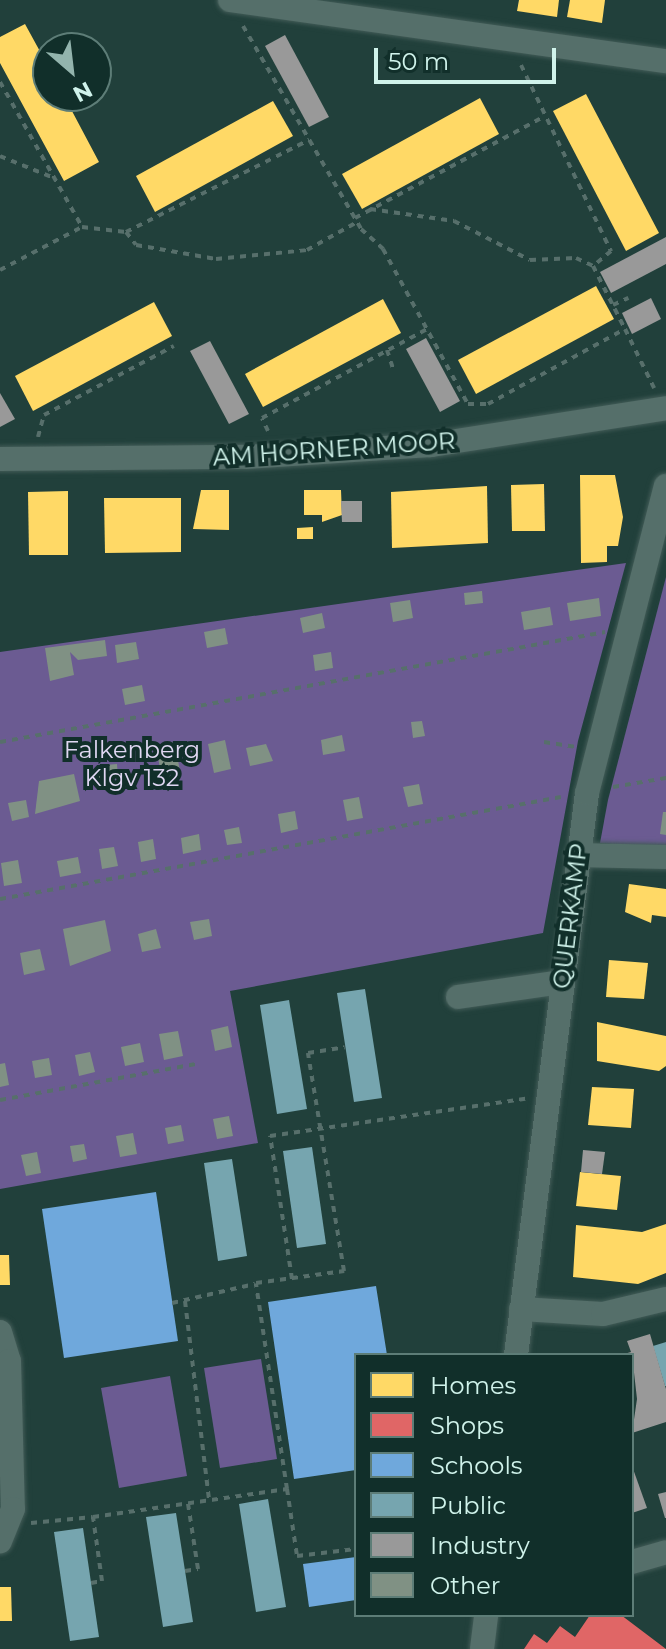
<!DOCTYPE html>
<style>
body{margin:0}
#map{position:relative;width:666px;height:1649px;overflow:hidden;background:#21403b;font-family:Montserrat,sans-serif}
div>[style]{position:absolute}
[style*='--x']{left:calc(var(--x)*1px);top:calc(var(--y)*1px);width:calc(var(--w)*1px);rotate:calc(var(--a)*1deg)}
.green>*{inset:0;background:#6b5b92}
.homes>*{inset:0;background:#ffd966}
.shops>*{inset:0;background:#e06666}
.schools>*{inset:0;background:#6fa8dc}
.public>*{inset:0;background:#76a5af}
.industry>*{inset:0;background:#999}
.building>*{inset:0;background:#809184}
.path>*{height:4px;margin-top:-2px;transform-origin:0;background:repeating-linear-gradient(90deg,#576f6b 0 6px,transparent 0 12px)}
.roads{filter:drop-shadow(0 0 2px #425b57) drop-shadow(0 0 2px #425b57)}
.minor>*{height:24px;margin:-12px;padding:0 12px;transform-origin:12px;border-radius:12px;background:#556f6a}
span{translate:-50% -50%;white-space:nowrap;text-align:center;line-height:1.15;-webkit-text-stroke:8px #112f2a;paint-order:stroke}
.street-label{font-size:24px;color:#d0f3eb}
.park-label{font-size:24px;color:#dfd7f2}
.legend{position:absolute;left:354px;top:1353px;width:280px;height:264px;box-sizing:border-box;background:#112f2a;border:2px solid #5d7d77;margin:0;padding:10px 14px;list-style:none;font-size:24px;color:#d0f3eb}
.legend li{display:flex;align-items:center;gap:16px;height:40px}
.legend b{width:40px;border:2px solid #5d7d77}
.north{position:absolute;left:32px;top:32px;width:80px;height:80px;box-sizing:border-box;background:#112f2a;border:2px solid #5d7d77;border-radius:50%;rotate:152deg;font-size:22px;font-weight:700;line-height:32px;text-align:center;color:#d0f3eb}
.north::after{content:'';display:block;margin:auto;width:28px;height:36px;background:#93b4ad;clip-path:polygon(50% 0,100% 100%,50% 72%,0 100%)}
.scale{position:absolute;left:374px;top:48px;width:182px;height:36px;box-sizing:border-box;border:4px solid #d0f3eb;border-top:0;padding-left:10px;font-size:24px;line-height:28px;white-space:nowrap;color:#d0f3eb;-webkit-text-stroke:6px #112f2a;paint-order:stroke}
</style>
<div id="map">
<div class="green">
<i style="clip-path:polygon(626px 563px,578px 741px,543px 933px,230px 991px,258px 1143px,0 1189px,0 652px)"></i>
<i style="clip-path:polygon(666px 577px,666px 848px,600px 843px,608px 800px)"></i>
<i style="clip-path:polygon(261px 1359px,277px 1459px,220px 1468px,204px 1368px)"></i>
<i style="clip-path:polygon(170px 1376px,187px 1476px,119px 1488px,101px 1388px)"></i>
</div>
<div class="homes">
<i style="clip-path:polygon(519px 0,559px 0,557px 17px,517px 11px)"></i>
<i style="clip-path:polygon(570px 0,605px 0,602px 23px,567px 17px)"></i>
<i style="clip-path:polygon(25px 24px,48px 66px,48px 96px,64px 96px,99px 162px,64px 181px,0 63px,0 37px)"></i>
<i style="clip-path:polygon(586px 94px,659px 233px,626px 251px,553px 111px)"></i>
<i style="clip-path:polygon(480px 98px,499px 134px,362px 209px,342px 174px)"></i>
<i style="clip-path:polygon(273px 101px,293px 136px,155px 212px,136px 176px)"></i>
<i style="clip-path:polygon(596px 286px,614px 319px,476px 394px,458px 360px)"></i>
<i style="clip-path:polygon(383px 299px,401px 333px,263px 407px,245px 374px)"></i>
<i style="clip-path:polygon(154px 302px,172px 336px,33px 411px,15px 376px)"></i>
<i style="clip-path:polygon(580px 475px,615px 475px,623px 517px,618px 546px,607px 546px,607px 562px,581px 563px)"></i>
<i style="clip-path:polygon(544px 484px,545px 531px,512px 531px,511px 485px)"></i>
<i style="clip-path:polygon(487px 486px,488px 543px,392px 548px,391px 492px)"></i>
<i style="clip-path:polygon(201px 490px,229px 490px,229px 530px,193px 529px)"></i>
<i style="clip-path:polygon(304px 490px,341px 490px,342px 515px,322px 522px,322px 515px,304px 515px)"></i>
<i style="clip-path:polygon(68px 491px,68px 555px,29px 555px,28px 492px)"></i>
<i style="clip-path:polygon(104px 498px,181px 498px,181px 552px,105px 553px)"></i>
<i style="clip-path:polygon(313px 527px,313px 539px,297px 539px,297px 528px)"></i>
<i style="clip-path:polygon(629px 884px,666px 889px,666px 917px,652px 915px,651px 923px,625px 912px)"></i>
<i style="clip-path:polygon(609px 960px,648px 963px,644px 999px,606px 997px)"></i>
<i style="clip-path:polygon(597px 1022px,666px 1036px,666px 1066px,659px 1071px,597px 1061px)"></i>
<i style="clip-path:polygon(592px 1087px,634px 1089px,631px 1128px,588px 1125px)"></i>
<i style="clip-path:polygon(580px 1172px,621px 1176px,617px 1210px,576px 1206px)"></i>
<i style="clip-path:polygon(666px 1224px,666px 1273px,638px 1284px,573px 1277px,576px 1225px,642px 1232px)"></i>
<i style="clip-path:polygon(0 1255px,9px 1255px,10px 1285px,0 1285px)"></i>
<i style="clip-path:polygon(0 1587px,11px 1587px,12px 1621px,0 1621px)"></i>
</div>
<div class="shops">
<i style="clip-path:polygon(590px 1615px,621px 1615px,666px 1649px,524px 1649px,534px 1634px,547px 1643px,560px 1626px,575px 1637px)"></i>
</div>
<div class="schools">
<i style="clip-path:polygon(156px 1192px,178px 1341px,64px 1358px,42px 1209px)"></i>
<i style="clip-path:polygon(376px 1286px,387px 1355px,356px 1355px,356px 1470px,294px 1479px,268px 1302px)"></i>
<i style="clip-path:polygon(356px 1557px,356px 1600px,309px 1607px,303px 1564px)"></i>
</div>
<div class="public">
<i style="clip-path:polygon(365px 989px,382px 1098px,354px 1102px,337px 993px)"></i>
<i style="clip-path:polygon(289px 1000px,307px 1109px,277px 1114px,260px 1005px)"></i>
<i style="clip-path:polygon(312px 1147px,326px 1244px,297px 1248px,283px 1151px)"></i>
<i style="clip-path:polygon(232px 1159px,247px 1256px,218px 1261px,204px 1163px)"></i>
<i style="clip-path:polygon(666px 1342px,666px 1386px,665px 1386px,653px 1346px)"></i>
<i style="clip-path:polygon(268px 1499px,286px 1607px,256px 1612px,239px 1504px)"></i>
<i style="clip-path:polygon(176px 1513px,193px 1622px,163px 1627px,146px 1517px)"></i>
<i style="clip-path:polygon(83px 1528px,99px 1637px,70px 1641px,54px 1532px)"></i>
</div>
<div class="industry">
<i style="clip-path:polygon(285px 35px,329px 117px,309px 127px,265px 46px)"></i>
<i style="clip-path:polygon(666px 237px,666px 264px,611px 293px,600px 272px)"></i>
<i style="clip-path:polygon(651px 298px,661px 319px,632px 334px,622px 313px)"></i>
<i style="clip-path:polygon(426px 338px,460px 401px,440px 412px,406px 349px)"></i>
<i style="clip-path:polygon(210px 341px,249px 414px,229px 424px,190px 351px)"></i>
<i style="clip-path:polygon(0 393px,15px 419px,0 427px)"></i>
<i style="clip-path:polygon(341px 501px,362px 501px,362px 522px,342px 522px)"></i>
<i style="clip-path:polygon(583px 1150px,605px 1152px,602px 1174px,581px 1172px)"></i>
<i style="clip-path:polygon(650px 1334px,666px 1389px,666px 1422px,632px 1433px,637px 1399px,632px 1355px,624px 1354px,631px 1352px,627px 1341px)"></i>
<i style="clip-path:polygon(632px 1466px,647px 1508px,632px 1513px)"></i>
<i style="clip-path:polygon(666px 1492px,666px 1518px,665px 1518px,658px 1494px)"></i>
</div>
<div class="building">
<i style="clip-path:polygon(482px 591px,483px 603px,465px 605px,464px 593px)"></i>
<i style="clip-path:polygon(599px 598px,601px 616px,570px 621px,567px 603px)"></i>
<i style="clip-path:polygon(410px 600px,413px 618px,393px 622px,390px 603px)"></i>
<i style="clip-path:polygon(550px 607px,553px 625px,524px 630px,521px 612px)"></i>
<i style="clip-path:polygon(322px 613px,325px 628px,303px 633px,300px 618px)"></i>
<i style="clip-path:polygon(225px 628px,228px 644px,207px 648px,204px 632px)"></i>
<i style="clip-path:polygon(105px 640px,107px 656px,78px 660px,70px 652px,74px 675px,50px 681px,45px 648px)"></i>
<i style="clip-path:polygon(136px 642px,139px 659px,117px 663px,115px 645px)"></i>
<i style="clip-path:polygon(331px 652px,333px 668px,315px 671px,313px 655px)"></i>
<i style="clip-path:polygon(142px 685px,145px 701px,125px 705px,122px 689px)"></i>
<i style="clip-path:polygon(422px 721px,425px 736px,413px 738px,411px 722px)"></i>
<i style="clip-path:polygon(342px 735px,345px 751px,323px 755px,321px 740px)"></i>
<i style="clip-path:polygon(225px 740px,231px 769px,214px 773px,208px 744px)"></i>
<i style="clip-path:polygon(175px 742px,180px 772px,161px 775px,156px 745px)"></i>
<i style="clip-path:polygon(266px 744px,273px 761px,250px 766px,246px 748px)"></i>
<i style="clip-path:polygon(117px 764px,118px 778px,97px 780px,96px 766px)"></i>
<i style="clip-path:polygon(74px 774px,80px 801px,35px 814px,39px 781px)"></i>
<i style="clip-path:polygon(419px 784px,423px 804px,408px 807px,403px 787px)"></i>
<i style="clip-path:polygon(359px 797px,363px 818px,347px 821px,343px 800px)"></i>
<i style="clip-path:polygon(26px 800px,29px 817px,12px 821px,8px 803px)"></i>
<i style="clip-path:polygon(295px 811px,298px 829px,281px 833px,278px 814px)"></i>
<i style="clip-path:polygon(663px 812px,666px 812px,666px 835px,660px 834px)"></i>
<i style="clip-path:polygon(239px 827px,242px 843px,227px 845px,224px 830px)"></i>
<i style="clip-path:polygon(199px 834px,201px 850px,183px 854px,181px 838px)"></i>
<i style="clip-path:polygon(153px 839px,156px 859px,141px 862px,138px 842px)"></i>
<i style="clip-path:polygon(114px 847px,118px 866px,102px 869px,99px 849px)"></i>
<i style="clip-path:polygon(78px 857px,81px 873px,60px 877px,57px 861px)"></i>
<i style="clip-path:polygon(18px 860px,22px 883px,4px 886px,1px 863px)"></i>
<i style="clip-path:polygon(209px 919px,212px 936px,194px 940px,190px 922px)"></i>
<i style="clip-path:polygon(105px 920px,111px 951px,70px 966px,63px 929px)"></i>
<i style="clip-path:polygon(156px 929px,161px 948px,142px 952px,138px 934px)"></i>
<i style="clip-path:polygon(40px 949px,45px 970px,24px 975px,20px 953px)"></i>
<i style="clip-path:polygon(228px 1026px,232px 1047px,215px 1051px,211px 1030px)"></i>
<i style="clip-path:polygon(178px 1031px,183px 1056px,164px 1060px,159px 1034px)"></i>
<i style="clip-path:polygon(140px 1043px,144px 1062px,125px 1066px,121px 1047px)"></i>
<i style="clip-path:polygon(90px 1052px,95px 1072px,79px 1076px,75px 1055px)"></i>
<i style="clip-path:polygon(49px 1058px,52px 1075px,35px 1078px,32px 1061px)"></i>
<i style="clip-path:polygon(5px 1063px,9px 1085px,0 1087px,0 1064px)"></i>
<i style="clip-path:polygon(229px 1116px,233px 1136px,217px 1139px,213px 1119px)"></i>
<i style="clip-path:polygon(181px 1125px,184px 1141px,168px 1144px,165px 1128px)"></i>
<i style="clip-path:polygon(133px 1133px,137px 1154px,120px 1157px,116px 1136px)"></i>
<i style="clip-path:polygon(84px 1144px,87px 1159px,73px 1162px,70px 1146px)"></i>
<i style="clip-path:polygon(37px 1152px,41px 1173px,26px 1176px,21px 1155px)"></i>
</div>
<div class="path">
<i style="--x:243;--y:26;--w:235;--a:59.8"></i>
<i style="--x:361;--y:229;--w:30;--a:42"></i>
<i style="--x:383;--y:249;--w:177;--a:61.3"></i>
<i style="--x:468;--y:404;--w:20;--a:0"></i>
<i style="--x:488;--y:404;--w:156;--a:-28.7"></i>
<i style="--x:625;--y:329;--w:66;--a:63.8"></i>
<i style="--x:521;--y:65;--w:207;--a:64.2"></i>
<i style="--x:611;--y:251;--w:23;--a:140"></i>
<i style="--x:593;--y:266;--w:71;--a:63.1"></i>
<i style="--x:0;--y:82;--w:167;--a:60.5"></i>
<i style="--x:82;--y:227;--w:44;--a:6.5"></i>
<i style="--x:126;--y:232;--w:205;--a:-26.7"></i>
<i style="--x:0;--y:156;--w:58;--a:22.2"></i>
<i style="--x:370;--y:209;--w:85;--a:8.1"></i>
<i style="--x:454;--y:221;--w:85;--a:27.2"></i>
<i style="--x:530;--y:260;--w:46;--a:-2.5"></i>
<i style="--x:576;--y:258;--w:19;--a:25"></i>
<i style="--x:355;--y:218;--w:213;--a:-28.2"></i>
<i style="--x:126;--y:232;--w:16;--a:52"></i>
<i style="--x:136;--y:245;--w:81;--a:9.9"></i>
<i style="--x:216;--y:259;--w:91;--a:-5.6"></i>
<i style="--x:307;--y:250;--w:57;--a:-29.2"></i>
<i style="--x:0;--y:270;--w:93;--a:-27.7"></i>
<i style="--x:613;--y:305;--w:17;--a:-25"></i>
<i style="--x:387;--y:350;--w:19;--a:72"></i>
<i style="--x:268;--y:431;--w:14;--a:-115"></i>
<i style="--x:262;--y:418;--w:187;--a:-28.3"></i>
<i style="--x:38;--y:437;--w:23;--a:-75"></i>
<i style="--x:44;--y:415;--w:147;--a:-28"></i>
<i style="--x:0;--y:742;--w:615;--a:-10.3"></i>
<i style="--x:544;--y:742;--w:31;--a:9"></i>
<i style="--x:613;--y:787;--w:54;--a:-9.6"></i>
<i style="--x:0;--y:899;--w:570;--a:-10.3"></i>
<i style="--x:0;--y:1100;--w:199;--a:-10.4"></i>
<i style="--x:292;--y:1279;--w:145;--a:-98.7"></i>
<i style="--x:270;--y:1136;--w:258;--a:-8.3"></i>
<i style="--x:185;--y:1301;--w:200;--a:83.1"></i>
<i style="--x:172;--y:1303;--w:85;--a:-12.9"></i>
<i style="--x:287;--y:1489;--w:208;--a:-98.6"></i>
<i style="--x:256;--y:1283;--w:89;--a:-7.8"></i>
<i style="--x:344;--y:1271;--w:221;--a:-99.4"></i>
<i style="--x:308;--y:1053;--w:37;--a:-9"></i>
<i style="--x:31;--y:1523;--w:62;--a:-5.5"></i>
<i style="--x:185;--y:1571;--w:13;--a:-9"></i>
<i style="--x:198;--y:1569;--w:66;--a:-98.7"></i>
<i style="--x:91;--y:1583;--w:11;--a:-10"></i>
<i style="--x:102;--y:1581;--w:65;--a:-98"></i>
<i style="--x:93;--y:1517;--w:196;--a:-8.2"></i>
<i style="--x:287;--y:1489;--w:68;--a:81.5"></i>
<i style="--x:297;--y:1556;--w:59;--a:-6.8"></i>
</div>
<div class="roads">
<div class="minor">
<i style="--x:230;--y:0;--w:440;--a:8"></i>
<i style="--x:0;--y:459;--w:246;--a:-0.5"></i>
<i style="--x:246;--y:457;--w:185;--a:-3.7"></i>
<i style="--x:431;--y:445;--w:238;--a:-8.9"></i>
<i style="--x:577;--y:855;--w:89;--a:1.3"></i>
<i style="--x:458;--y:997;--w:104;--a:-8.3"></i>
<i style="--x:521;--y:1309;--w:82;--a:3.5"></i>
<i style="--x:603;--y:1314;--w:65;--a:-13.4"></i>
<i style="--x:0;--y:1332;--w:30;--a:73"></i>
<i style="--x:9;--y:1361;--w:148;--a:88.5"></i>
<i style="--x:13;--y:1509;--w:35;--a:112"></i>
<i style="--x:516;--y:1355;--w:566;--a:-82.8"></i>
<i style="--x:587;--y:793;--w:317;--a:-75.6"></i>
<i style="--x:632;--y:1562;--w:35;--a:-16"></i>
<i style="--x:482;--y:1649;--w:34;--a:-83"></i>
</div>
</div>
<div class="street-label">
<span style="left:334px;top:449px;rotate:-4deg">AM HORNER MOOR</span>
<span style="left:570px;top:916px;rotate:-83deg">QUERKAMP</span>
</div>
<div class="park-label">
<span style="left:132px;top:764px">Falkenberg<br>Klgv 132</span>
</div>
<ul class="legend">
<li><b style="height:22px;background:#ffd966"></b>Homes</li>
<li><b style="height:22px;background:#e06666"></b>Shops</li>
<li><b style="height:22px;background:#6fa8dc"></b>Schools</li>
<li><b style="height:22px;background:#76a5af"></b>Public</li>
<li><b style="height:22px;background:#999"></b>Industry</li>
<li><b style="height:22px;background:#809184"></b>Other</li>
</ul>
<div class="north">N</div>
<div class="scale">50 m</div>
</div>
